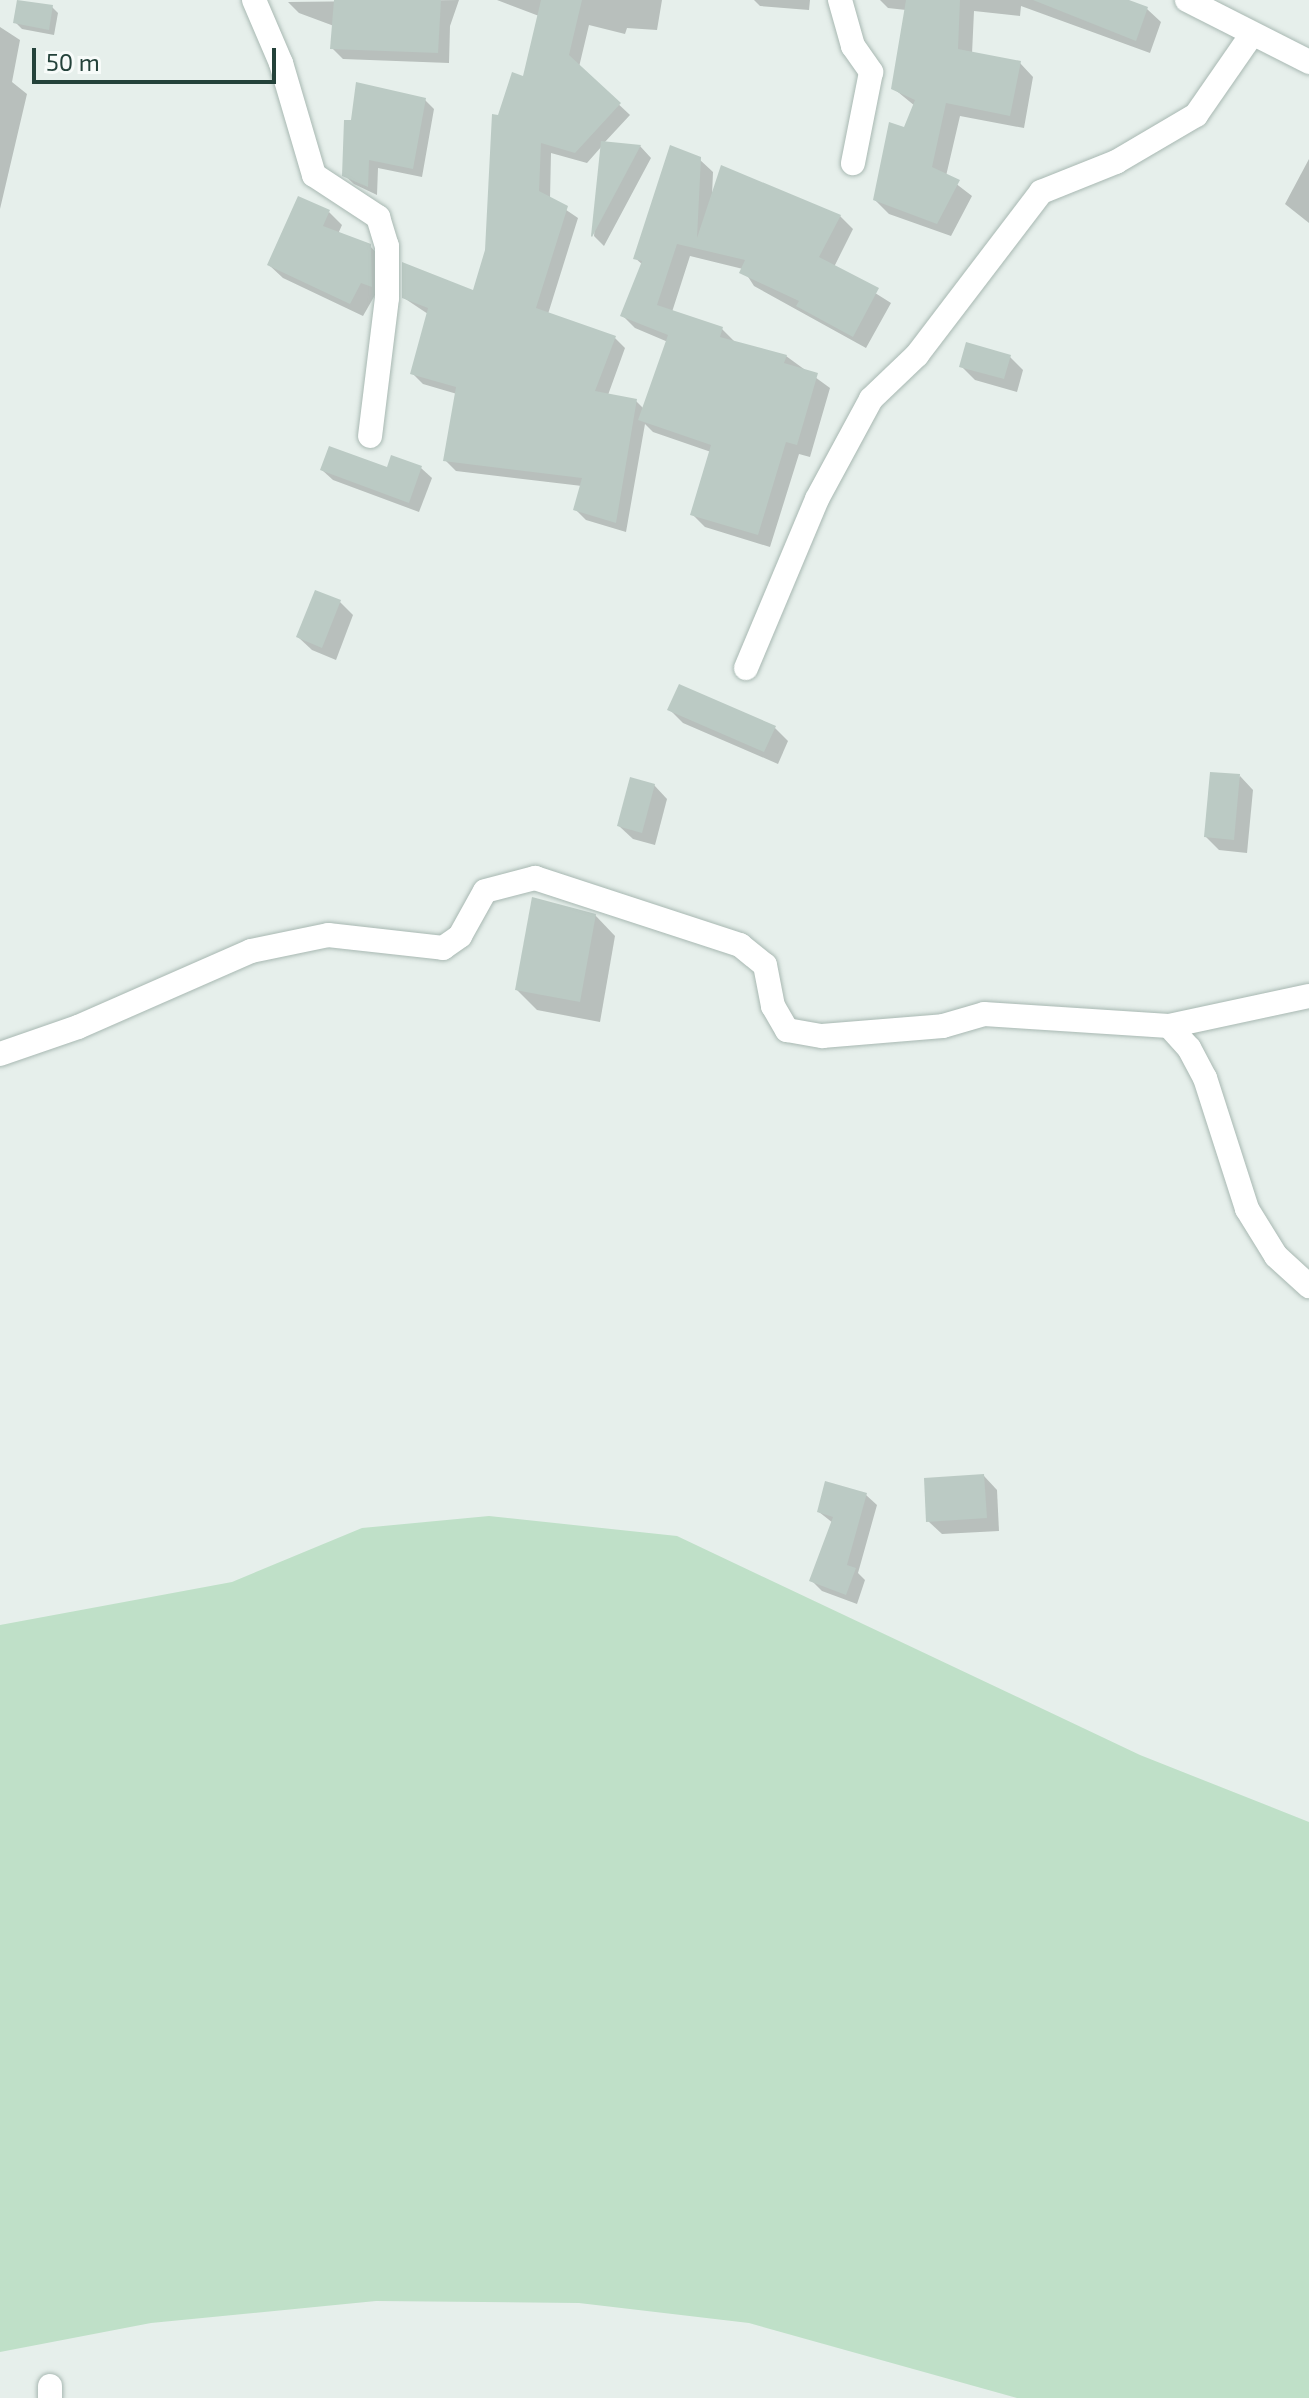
<!DOCTYPE html>
<style>
body{margin:0}
#map{position:relative;width:1309px;height:2398px;overflow:hidden;background:#e6efeb;font-family:"Exo 2",sans-serif}
div>[style]{position:absolute}
[style*='--x']{left:calc(var(--x)*1px);top:calc(var(--y)*1px);width:calc(var(--w)*1px);rotate:calc(var(--a)*1deg)}
.green>*{inset:0;background:#bfe0c8}
.shadow>*{inset:0;background:#0003}
.building>*{inset:0;background:#bbcac4}
.roads{filter:drop-shadow(0 0 2px #a8b8b2) drop-shadow(0 0 2px #a8b8b2)}
.minor>*{height:24px;margin:-12px;padding:0 12px;transform-origin:12px;border-radius:12px;background:#fff}
span{translate:-50% -50%;white-space:nowrap;text-align:center;line-height:1.15;-webkit-text-stroke:7px #f7fbf9;paint-order:stroke}
.scale{position:absolute;left:32px;top:48px;width:244px;height:36px;box-sizing:border-box;border:4px solid #24423a;border-top:0;padding-left:10px;font-size:24px;line-height:28px;white-space:nowrap;color:#24423a;-webkit-text-stroke:6px #f7fbf9;paint-order:stroke}
</style>
<div id="map">
<div class="green">
<i style="clip-path:polygon(489px 1516px,677px 1536px,1140px 1755px,1309px 1822px,1309px 2398px,1017px 2398px,749px 2323px,579px 2303px,376px 2301px,151px 2323px,0 2352px,0 1625px,232px 1582px,362px 1528px)"></i>
</div>
<div class="shadow">
<i style="clip-path:polygon(459px 0,450px 26px,449px 63px,343px 59px,332px 48px,334px 26px,299px 13px,288px 2px)"></i>
<i style="clip-path:polygon(497px 0,662px 0,657px 30px,627px 28px,625px 34px,589px 25px,579px 67px,630px 115px,604px 143px,640px 146px,651px 158px,604px 246px,594px 236px,602px 146px,587px 163px,551px 153px,550px 199px,578px 218px,548px 314px,614px 337px,625px 348px,608px 395px,636px 401px,644px 409px,668px 342px,635px 328px,622px 315px,643px 265px,635px 258px,699px 159px,713px 172px,712px 196px,840px 216px,853px 229px,834px 267px,891px 303px,866px 348px,754px 286px,743px 269px,690px 256px,672px 312px,722px 329px,735px 342px,786px 356px,830px 388px,810px 457px,799px 454px,770px 547px,705px 527px,692px 514px,711px 452px,653px 432px,645px 424px,626px 532px,586px 520px,575px 509px,582px 486px,456px 471px,445px 460px,457px 394px,423px 384px,412px 373px,428px 314px,404px 298px,475px 292px,487px 250px,499px 117px,524px 78px,539px 16px)"></i>
<i style="clip-path:polygon(754px 0,810px 0,809px 10px,760px 6px)"></i>
<i style="clip-path:polygon(880px 0,1121px 0,1147px 9px,1161px 22px,1150px 53px,1021px 6px,1020px 16px,974px 11px,972px 54px,1020px 63px,1033px 77px,1024px 128px,960px 116px,946px 176px,972px 196px,951px 236px,889px 214px,875px 200px,915px 106px,893px 88px,906px 10px,888px 8px)"></i>
<i style="clip-path:polygon(52px 7px,58px 13px,54px 35px,22px 29px,15px 22px)"></i>
<i style="clip-path:polygon(0 27px,20px 40px,12px 82px,27px 94px,0 209px)"></i>
<i style="clip-path:polygon(425px 100px,434px 109px,422px 177px,378px 168px,377px 195px,354px 184px,344px 175px)"></i>
<i style="clip-path:polygon(1309px 159px,1309px 223px,1285px 204px)"></i>
<i style="clip-path:polygon(329px 212px,342px 225px,338px 234px,370px 246px,383px 260px,385px 298px,375px 295px,363px 316px,283px 278px,269px 265px)"></i>
<i style="clip-path:polygon(1010px 357px,1023px 370px,1017px 392px,975px 380px,961px 366px)"></i>
<i style="clip-path:polygon(421px 468px,432px 478px,419px 512px,333px 480px,322px 470px)"></i>
<i style="clip-path:polygon(340px 602px,353px 615px,336px 660px,312px 650px,298px 637px)"></i>
<i style="clip-path:polygon(669px 709px,775px 728px,788px 741px,778px 764px,683px 723px)"></i>
<i style="clip-path:polygon(1240px 776px,1253px 790px,1247px 853px,1219px 850px,1206px 837px)"></i>
<i style="clip-path:polygon(654px 785px,667px 799px,655px 845px,633px 839px,619px 826px)"></i>
<i style="clip-path:polygon(595px 915px,615px 936px,600px 1022px,537px 1010px,517px 990px)"></i>
<i style="clip-path:polygon(984px 1476px,997px 1490px,999px 1531px,942px 1534px,928px 1521px)"></i>
<i style="clip-path:polygon(827px 1484px,866px 1495px,877px 1505px,858px 1573px,865px 1580px,857px 1604px,822px 1591px,812px 1581px,833px 1523px,819px 1512px)"></i>
</div>
<div class="building">
<i style="clip-path:polygon(17px 0,53px 5px,49px 30px,13px 23px)"></i>
<i style="clip-path:polygon(334px 0,441px 0,438px 53px,330px 49px)"></i>
<i style="clip-path:polygon(541px 0,582px 0,569px 55px,621px 103px,575px 153px,541px 143px,539px 191px,568px 206px,536px 308px,616px 336px,595px 391px,637px 399px,616px 523px,573px 510px,582px 478px,443px 461px,456px 387px,410px 374px,428px 308px,402px 298px,402px 262px,473px 290px,485px 250px,492px 114px,498px 115px,512px 72px,523px 76px)"></i>
<i style="clip-path:polygon(906px 0,960px 0,958px 49px,1021px 61px,1010px 116px,946px 103px,932px 167px,960px 180px,937px 224px,873px 200px,889px 122px,904px 127px,915px 100px,891px 89px)"></i>
<i style="clip-path:polygon(1033px 0,1129px 0,1148px 7px,1136px 41px)"></i>
<i style="clip-path:polygon(356px 82px,426px 98px,413px 169px,369px 160px,368px 187px,342px 176px,344px 120px,351px 120px)"></i>
<i style="clip-path:polygon(601px 141px,641px 145px,592px 237px,591px 236px)"></i>
<i style="clip-path:polygon(670px 145px,701px 157px,697px 238px,721px 165px,841px 215px,819px 257px,879px 288px,853px 337px,796px 306px,799px 301px,739px 273px,745px 260px,677px 244px,657px 305px,723px 327px,720px 337px,787px 355px,784px 363px,818px 373px,797px 445px,786px 442px,758px 535px,690px 515px,711px 445px,638px 420px,668px 335px,620px 316px,642px 261px,633px 259px)"></i>
<i style="clip-path:polygon(298px 196px,330px 210px,323px 226px,371px 244px,372px 287px,361px 283px,350px 304px,267px 265px)"></i>
<i style="clip-path:polygon(966px 342px,1011px 355px,1004px 379px,959px 367px)"></i>
<i style="clip-path:polygon(329px 446px,387px 467px,391px 455px,422px 466px,409px 503px,320px 470px)"></i>
<i style="clip-path:polygon(315px 590px,341px 600px,322px 648px,296px 637px)"></i>
<i style="clip-path:polygon(679px 684px,776px 726px,764px 752px,667px 710px)"></i>
<i style="clip-path:polygon(1210px 772px,1240px 774px,1234px 840px,1204px 837px)"></i>
<i style="clip-path:polygon(630px 777px,655px 784px,642px 833px,617px 826px)"></i>
<i style="clip-path:polygon(532px 897px,596px 914px,580px 1002px,515px 990px)"></i>
<i style="clip-path:polygon(984px 1474px,987px 1518px,926px 1522px,924px 1478px)"></i>
<i style="clip-path:polygon(825px 1481px,867px 1493px,847px 1565px,856px 1568px,846px 1595px,809px 1581px,833px 1517px,817px 1512px)"></i>
</div>
<div class="roads">
<div class="minor">
<i style="--x:254;--y:0;--w:69;--a:66.8"></i>
<i style="--x:281;--y:63;--w:117;--a:73.6"></i>
<i style="--x:314;--y:175;--w:77;--a:33.3"></i>
<i style="--x:378;--y:217;--w:30;--a:73"></i>
<i style="--x:387;--y:246;--w:52;--a:90"></i>
<i style="--x:387;--y:298;--w:139;--a:97"></i>
<i style="--x:840;--y:0;--w:48;--a:74.2"></i>
<i style="--x:853;--y:46;--w:32;--a:55"></i>
<i style="--x:871;--y:72;--w:93;--a:101.2"></i>
<i style="--x:1187;--y:0;--w:137;--a:26.9"></i>
<i style="--x:746;--y:668;--w:183;--a:-67.2"></i>
<i style="--x:817;--y:499;--w:114;--a:-61.6"></i>
<i style="--x:871;--y:399;--w:64;--a:-43.7"></i>
<i style="--x:917;--y:355;--w:205;--a:-52.7"></i>
<i style="--x:1041;--y:192;--w:81;--a:-21.8"></i>
<i style="--x:1116;--y:162;--w:93;--a:-30.4"></i>
<i style="--x:1196;--y:115;--w:98;--a:-55.3"></i>
<i style="--x:1169;--y:1026;--w:30;--a:48"></i>
<i style="--x:1189;--y:1048;--w:34;--a:62"></i>
<i style="--x:1205;--y:1078;--w:138;--a:72.2"></i>
<i style="--x:1247;--y:1209;--w:55;--a:58.3"></i>
<i style="--x:1276;--y:1256;--w:45;--a:42.3"></i>
<i style="--x:0;--y:1054;--w:83;--a:-19.1"></i>
<i style="--x:78;--y:1027;--w:189;--a:-23.7"></i>
<i style="--x:251;--y:951;--w:79;--a:-11.7"></i>
<i style="--x:328;--y:935;--w:116;--a:6.4"></i>
<i style="--x:443;--y:948;--w:21;--a:-35"></i>
<i style="--x:460;--y:936;--w:51;--a:-60.9"></i>
<i style="--x:485;--y:891;--w:52;--a:-14.6"></i>
<i style="--x:535;--y:878;--w:216;--a:18.1"></i>
<i style="--x:740;--y:945;--w:32;--a:39"></i>
<i style="--x:765;--y:965;--w:42;--a:79"></i>
<i style="--x:773;--y:1006;--w:28;--a:60"></i>
<i style="--x:787;--y:1030;--w:36;--a:10"></i>
<i style="--x:822;--y:1036;--w:121;--a:-4.7"></i>
<i style="--x:943;--y:1026;--w:43;--a:-16.3"></i>
<i style="--x:984;--y:1014;--w:185;--a:3.7"></i>
<i style="--x:1169;--y:1026;--w:143;--a:-12.1"></i>
<i style="--x:50;--y:2398;--w:12;--a:-90"></i>
</div>
</div>
<div class="scale">50 m</div>
</div>
